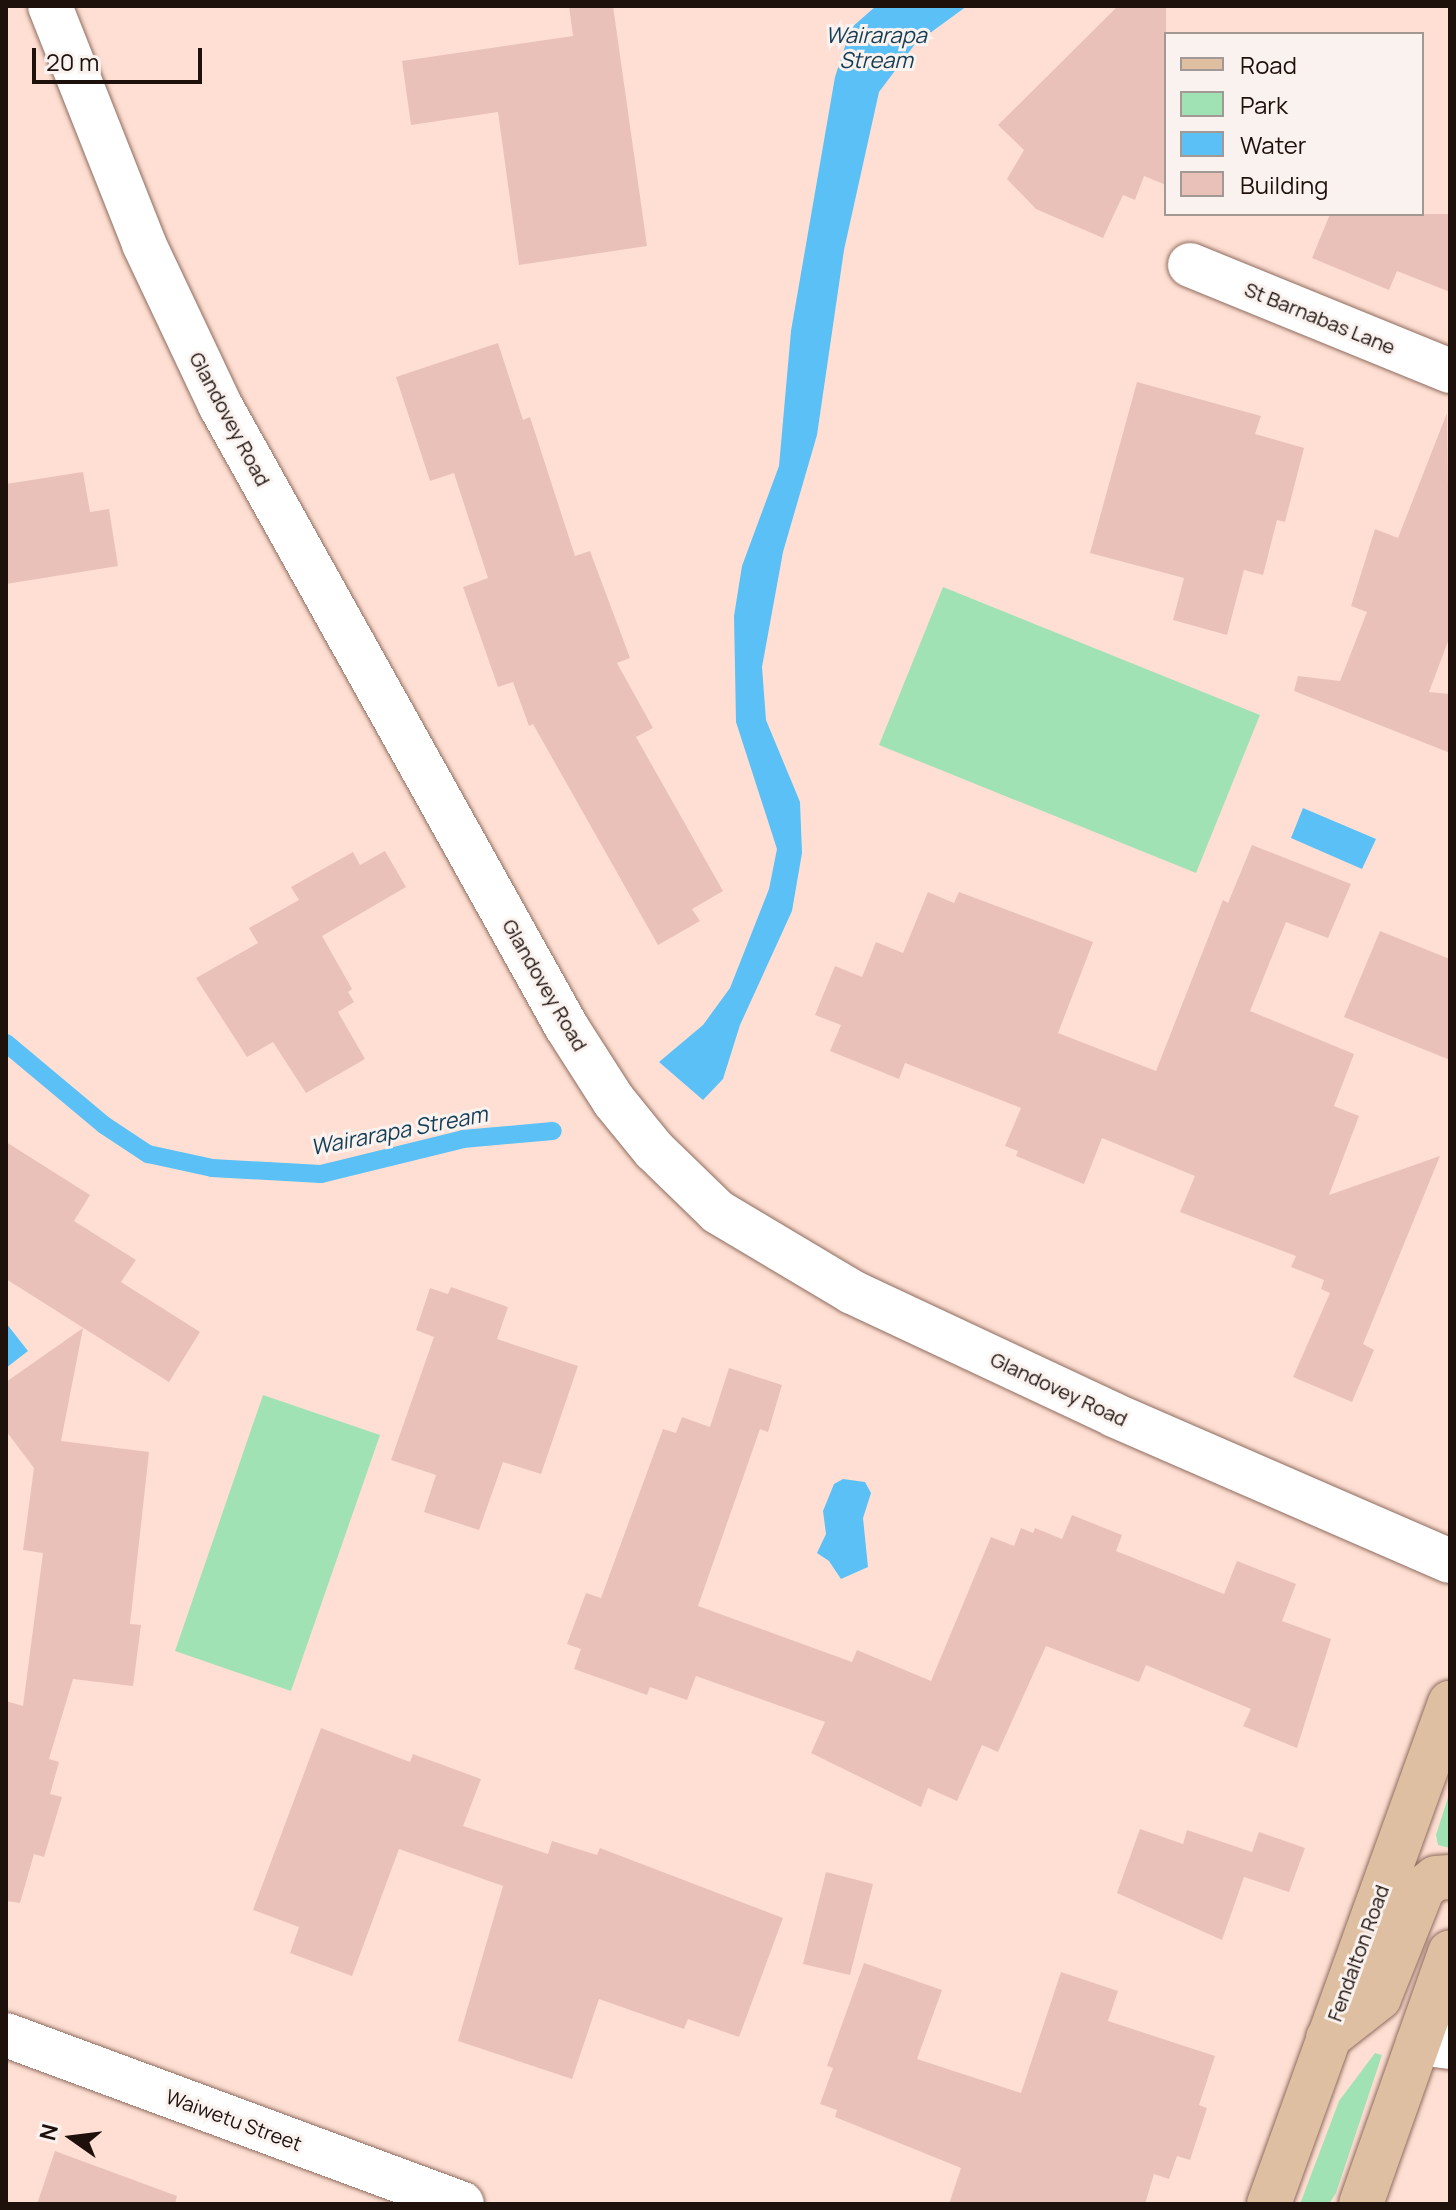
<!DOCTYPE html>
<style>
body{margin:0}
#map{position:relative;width:1456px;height:2210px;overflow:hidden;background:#ffdfd3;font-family:Manrope,sans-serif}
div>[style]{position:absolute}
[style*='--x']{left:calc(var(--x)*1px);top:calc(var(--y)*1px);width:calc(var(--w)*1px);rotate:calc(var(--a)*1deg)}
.green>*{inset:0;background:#a1e2b5}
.water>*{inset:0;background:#5ac0f6}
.stream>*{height:18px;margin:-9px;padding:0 9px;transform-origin:9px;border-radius:9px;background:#5ac0f6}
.building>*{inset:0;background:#eac1b8}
.roads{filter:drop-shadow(0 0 2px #8e6c5f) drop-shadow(0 0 2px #8e6c5f)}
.minor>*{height:44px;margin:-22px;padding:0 22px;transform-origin:22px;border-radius:22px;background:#fff}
.major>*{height:44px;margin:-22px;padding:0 22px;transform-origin:22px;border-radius:22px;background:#dfbfa1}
span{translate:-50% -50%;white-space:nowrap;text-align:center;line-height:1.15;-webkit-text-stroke:6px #faf2ef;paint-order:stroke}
.street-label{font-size:20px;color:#1e110c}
.water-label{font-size:22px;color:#133e55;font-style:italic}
.frame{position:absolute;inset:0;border:8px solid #1e110c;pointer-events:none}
.legend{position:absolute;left:1164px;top:32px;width:260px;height:184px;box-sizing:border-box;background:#faf2ef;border:2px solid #a29894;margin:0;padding:10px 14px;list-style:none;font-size:24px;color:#1e110c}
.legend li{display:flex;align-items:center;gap:16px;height:40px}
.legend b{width:40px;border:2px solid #a29894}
.north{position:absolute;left:32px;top:2098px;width:80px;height:80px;-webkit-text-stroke:6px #faf2ef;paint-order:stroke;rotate:284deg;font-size:22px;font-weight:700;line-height:32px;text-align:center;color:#1e110c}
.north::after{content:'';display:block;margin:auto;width:28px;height:36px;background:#1e110c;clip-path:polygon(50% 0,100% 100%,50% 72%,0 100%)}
.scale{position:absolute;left:32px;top:48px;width:170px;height:36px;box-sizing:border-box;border:4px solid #1e110c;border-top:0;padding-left:10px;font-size:24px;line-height:28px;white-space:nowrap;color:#1e110c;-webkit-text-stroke:6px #faf2ef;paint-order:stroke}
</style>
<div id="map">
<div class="green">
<i style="clip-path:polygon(943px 587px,1260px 715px,1196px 873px,879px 745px)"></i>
<i style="clip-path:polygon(263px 1395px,380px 1435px,291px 1691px,175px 1651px)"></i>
<i style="clip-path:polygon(1450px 1791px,1450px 1848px,1438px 1845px,1436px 1835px)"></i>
<i style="clip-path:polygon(1375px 2053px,1382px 2055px,1336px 2193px,1329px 2204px,1300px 2204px,1339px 2101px)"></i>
</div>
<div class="water">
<i style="clip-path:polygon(876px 6px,967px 6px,915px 44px,879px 92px,844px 250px,817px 435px,783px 552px,762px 667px,766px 720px,800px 802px,802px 853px,792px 911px,740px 1025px,723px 1079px,703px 1100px,659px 1062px,703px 1025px,730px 988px,769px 889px,777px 849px,736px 722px,734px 616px,742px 566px,779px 466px,791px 331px,835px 77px,851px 28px)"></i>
<i style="clip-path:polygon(1303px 808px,1376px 839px,1362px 869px,1291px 838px)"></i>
<i style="clip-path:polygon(6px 1323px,28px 1351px,6px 1368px)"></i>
<i style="clip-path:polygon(843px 1479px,865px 1482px,871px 1493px,863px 1518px,868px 1567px,841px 1579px,829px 1561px,817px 1553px,826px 1534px,823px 1511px,834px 1484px)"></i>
</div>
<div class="stream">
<i style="--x:6;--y:1043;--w:128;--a:39.9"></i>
<i style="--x:104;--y:1125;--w:53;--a:33.4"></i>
<i style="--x:148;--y:1154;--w:66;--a:12.3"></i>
<i style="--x:212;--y:1168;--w:109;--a:3.2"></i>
<i style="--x:321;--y:1174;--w:146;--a:-13.8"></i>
<i style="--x:463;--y:1139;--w:90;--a:-5.1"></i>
</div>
<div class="building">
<i style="clip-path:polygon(569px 6px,613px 6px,647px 246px,519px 265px,498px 112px,411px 125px,402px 61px,573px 36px)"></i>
<i style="clip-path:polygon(1118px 6px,1166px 6px,1166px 185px,1144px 176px,1135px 200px,1123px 195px,1103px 238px,1036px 209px,1007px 179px,1024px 150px,998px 125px)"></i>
<i style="clip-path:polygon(1330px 214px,1450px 214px,1450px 292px,1397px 271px,1389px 290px,1312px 258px)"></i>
<i style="clip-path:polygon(498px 343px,523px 420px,530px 417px,575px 556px,590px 551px,630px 658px,617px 663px,653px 728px,636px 737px,723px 891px,692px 909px,700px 921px,658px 945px,533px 724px,529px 726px,513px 682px,498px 687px,463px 587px,488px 578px,454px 473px,430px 481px,396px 377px)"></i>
<i style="clip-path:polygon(1137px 382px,1261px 416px,1255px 434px,1304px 448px,1285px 522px,1277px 520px,1263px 575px,1244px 570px,1227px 635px,1173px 620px,1184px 578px,1090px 553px)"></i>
<i style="clip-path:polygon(1447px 413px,1450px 636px,1429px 692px,1450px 694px,1450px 753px,1294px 691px,1298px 676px,1340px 681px,1367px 612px,1351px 606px,1375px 529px,1398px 538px)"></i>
<i style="clip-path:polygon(83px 472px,90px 512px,109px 509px,118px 566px,6px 584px,6px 484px)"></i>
<i style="clip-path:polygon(1252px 845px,1351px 884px,1328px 938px,1286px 922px,1250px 1011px,1354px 1054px,1334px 1106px,1359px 1116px,1329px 1195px,1440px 1156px,1363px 1344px,1374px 1350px,1352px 1402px,1293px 1377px,1330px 1293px,1321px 1289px,1324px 1280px,1291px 1267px,1296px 1256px,1180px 1212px,1195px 1176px,1102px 1138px,1084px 1184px,1016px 1156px,1018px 1151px,1005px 1146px,1021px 1108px,905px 1063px,899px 1079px,830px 1051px,841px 1025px,815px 1015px,835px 966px,862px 977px,876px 942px,903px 953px,928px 892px,954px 903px,959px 892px,1093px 942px,1058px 1033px,1156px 1071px,1223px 900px,1228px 903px)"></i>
<i style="clip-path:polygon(385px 851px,406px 887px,322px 936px,352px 989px,348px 992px,354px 1002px,338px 1012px,365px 1059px,306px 1093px,273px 1042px,247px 1057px,196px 978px,258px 943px,249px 928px,299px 900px,291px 887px,353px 852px,360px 865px)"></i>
<i style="clip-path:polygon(1380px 931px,1450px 959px,1450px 1060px,1344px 1017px)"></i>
<i style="clip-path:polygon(6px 1142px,90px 1195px,74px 1221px,136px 1260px,121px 1282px,200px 1332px,169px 1382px,6px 1279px)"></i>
<i style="clip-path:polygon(451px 1287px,508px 1307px,497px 1339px,578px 1366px,541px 1474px,503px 1462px,479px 1530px,424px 1512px,436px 1475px,391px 1460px,434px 1337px,416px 1330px,430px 1288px,448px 1294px)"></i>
<i style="clip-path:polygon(83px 1328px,61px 1441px,149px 1452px,130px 1624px,141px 1625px,133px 1686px,73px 1679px,49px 1759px,59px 1762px,50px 1794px,62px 1797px,44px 1857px,34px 1854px,20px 1903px,6px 1901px,6px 1701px,23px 1706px,43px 1553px,23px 1550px,34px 1468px,6px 1431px,6px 1382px)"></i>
<i style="clip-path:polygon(729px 1368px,782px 1385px,768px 1432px,760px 1429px,698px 1606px,852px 1662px,857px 1650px,931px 1681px,991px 1537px,1014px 1546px,1021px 1528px,1033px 1533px,1035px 1528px,1062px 1539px,1072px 1515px,1122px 1535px,1116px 1551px,1224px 1594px,1237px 1561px,1296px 1584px,1282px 1621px,1331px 1639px,1297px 1748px,1243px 1726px,1251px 1709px,1146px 1665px,1139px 1682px,1046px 1646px,998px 1752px,982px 1745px,957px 1801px,928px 1788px,921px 1807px,811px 1753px,825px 1722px,696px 1676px,687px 1700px,650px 1687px,647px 1695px,574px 1669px,581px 1649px,567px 1644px,586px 1593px,601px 1598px,663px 1429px,676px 1433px,682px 1417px,710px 1427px)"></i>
<i style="clip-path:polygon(321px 1728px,410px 1762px,413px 1754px,481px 1779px,463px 1826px,548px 1854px,552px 1841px,597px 1855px,600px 1848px,783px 1918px,739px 2037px,688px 2019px,684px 2029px,599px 1999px,572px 2079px,458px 2041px,503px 1886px,399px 1849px,352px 1976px,290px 1953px,299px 1927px,253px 1910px)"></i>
<i style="clip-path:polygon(1140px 1829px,1183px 1844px,1187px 1830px,1252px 1852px,1259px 1832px,1305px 1848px,1289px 1892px,1244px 1877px,1222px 1940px,1117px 1893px)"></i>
<i style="clip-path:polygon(826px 1872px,873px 1884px,850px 1975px,803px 1964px)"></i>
<i style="clip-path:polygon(864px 1963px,942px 1990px,917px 2059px,1021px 2093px,1061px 1972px,1118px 1991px,1108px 2021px,1215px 2056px,1199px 2105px,1207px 2108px,1190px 2160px,1177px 2156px,1169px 2179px,1154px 2174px,1145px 2204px,949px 2204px,961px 2168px,835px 2117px,837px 2110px,820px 2104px,833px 2068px,827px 2066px)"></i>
<i style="clip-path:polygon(55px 2151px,177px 2196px,175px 2204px,37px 2204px)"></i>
</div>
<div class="roads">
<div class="minor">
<i style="--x:50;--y:6;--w:256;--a:68.4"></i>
<i style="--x:144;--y:244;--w:178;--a:64.7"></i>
<i style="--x:220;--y:405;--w:711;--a:60.87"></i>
<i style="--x:566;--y:1026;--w:89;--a:57.4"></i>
<i style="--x:614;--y:1101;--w:63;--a:50.8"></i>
<i style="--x:654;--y:1150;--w:89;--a:44.1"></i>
<i style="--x:718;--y:1212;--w:156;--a:30.8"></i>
<i style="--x:852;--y:1292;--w:289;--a:25.1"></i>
<i style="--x:1114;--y:1415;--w:366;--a:23.5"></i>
<i style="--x:1190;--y:265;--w:281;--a:22.2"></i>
<i style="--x:6;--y:2035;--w:486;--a:20.3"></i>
<i style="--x:1418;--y:2043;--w:32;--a:7"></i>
</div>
<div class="major">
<i style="--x:1328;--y:2038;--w:65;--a:-38.1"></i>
<i style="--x:1379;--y:1998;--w:118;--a:-68.2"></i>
<i style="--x:1423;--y:1888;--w:16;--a:-38"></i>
<i style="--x:1436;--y:1878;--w:14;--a:-4"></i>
<i style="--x:1269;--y:2204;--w:533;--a:-70.14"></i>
<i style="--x:1361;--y:2204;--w:267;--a:-70.5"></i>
</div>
</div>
<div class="street-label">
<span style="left:1320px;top:318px;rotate:22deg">St Barnabas Lane</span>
<span style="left:230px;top:419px;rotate:62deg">Glandovey Road</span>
<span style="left:545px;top:985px;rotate:60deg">Glandovey Road</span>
<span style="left:1059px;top:1389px;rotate:25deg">Glandovey Road</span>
<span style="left:1358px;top:1953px;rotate:-70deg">Fendalton Road</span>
<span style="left:234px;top:2120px;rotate:20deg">Waiwetu Street</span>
</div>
<div class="water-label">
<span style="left:876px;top:48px">Wairarapa<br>Stream</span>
<span style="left:399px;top:1131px;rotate:-11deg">Wairarapa Stream</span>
</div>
<div class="frame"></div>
<ul class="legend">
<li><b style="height:10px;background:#dfbfa1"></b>Road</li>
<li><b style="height:22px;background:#a1e2b5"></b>Park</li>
<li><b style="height:22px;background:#5ac0f6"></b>Water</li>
<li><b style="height:22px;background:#eac1b8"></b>Building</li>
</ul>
<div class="north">N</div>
<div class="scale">20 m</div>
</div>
